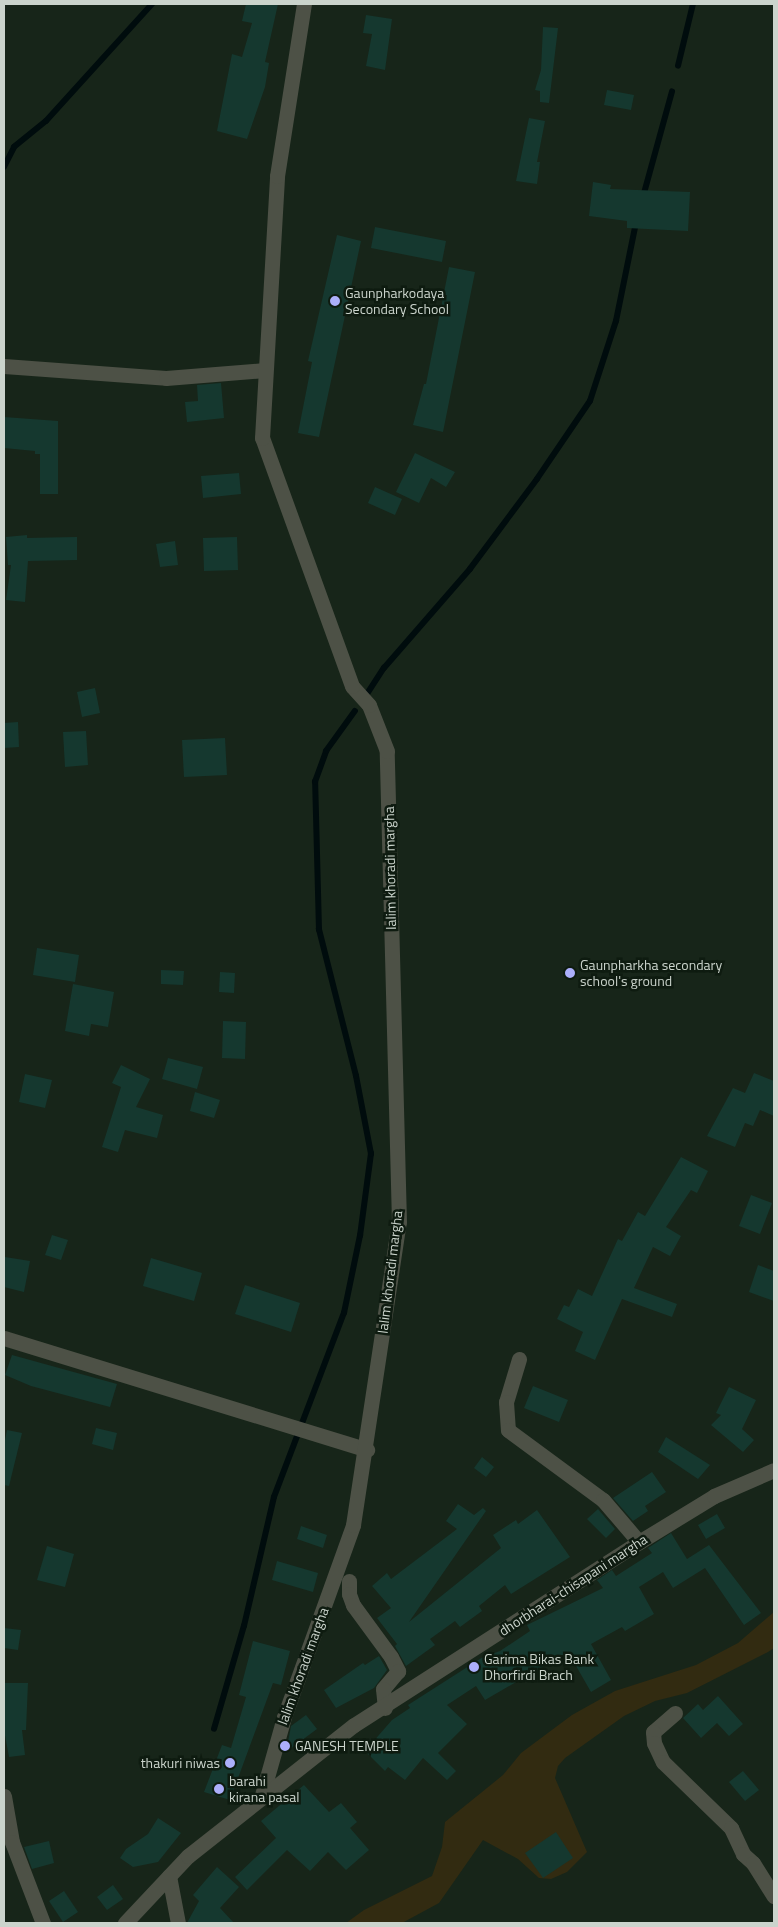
<!DOCTYPE html>
<style>
body{margin:0}
#map{position:relative;width:778px;height:1927px;overflow:hidden;background:#172519;font-family:"Titillium Web",sans-serif}
div>[style]{position:absolute}
[style*='--x']{left:calc(var(--x)*1px);top:calc(var(--y)*1px);width:calc(var(--w)*1px);rotate:calc(var(--a)*1deg)}
.green>*{inset:0;background:#322b11}
.stream>*{height:5.5px;margin:-2.75px;padding:0 2.75px;transform-origin:2.75px;border-radius:2.75px;background:#000c0d}
.building>*{inset:0;background:#15382f}
.minor>*{height:15px;margin:-7.5px;padding:0 7.5px;transform-origin:7.5px;border-radius:7.5px;background:#4d5146}
.dots>*{width:14px;height:14px;translate:-50% -50%;box-sizing:border-box;border:2px solid #0e1b10;border-radius:50%}
span{translate:-50% -50%;white-space:nowrap;text-align:center;line-height:1.15;-webkit-text-stroke:5px #0e1b10;paint-order:stroke}
.poi-label{font-size:14px;color:#cbd4cc}
.left{translate:0 -50%;text-align:left}
.right{translate:-100% -50%;text-align:right}
.street-label{font-size:14px;color:#cbd4cc}
.frame{position:absolute;inset:0;border:5px solid #cbd4cc;pointer-events:none}
</style>
<div id="map">
<div class="green">
<i style="clip-path:polygon(774px 1612px,774px 1648px,768px 1652px,687px 1693px,655px 1701px,624px 1716px,565px 1758px,558px 1766px,555px 1778px,587px 1852px,567px 1872px,551px 1879px,539px 1878px,518px 1859px,483px 1840px,439px 1903px,402px 1923px,346px 1923px,364px 1910px,432px 1876px,442px 1847px,445px 1822px,503px 1775px,521px 1753px,572px 1715px,615px 1691px,696px 1665px,738px 1643px)"></i>
</div>
<div class="stream">
<i style="--x:678;--y:66;--w:64;--a:-76.4"></i>
<i style="--x:4;--y:167;--w:22;--a:-63"></i>
<i style="--x:14;--y:147;--w:41;--a:-39.1"></i>
<i style="--x:46;--y:121;--w:158;--a:-47.8"></i>
<i style="--x:643;--y:197;--w:109;--a:-74.6"></i>
<i style="--x:367;--y:694;--w:31;--a:-57"></i>
<i style="--x:384;--y:668;--w:131;--a:-49"></i>
<i style="--x:470;--y:569;--w:112;--a:-53.3"></i>
<i style="--x:537;--y:479;--w:94;--a:-55.8"></i>
<i style="--x:590;--y:401;--w:84;--a:-72"></i>
<i style="--x:616;--y:321;--w:100;--a:-78.5"></i>
<i style="--x:214;--y:1729;--w:107;--a:-73.8"></i>
<i style="--x:244;--y:1626;--w:132;--a:-76.9"></i>
<i style="--x:274;--y:1497;--w:197;--a:-69.2"></i>
<i style="--x:344;--y:1313;--w:79;--a:-78.3"></i>
<i style="--x:360;--y:1236;--w:83;--a:-82.4"></i>
<i style="--x:371;--y:1154;--w:79;--a:-100.9"></i>
<i style="--x:356;--y:1076;--w:151;--a:-104.2"></i>
<i style="--x:319;--y:930;--w:148;--a:-91.5"></i>
<i style="--x:315;--y:782;--w:33;--a:-70"></i>
<i style="--x:326;--y:751;--w:49;--a:-54.1"></i>
</div>
<div class="building">
<i style="clip-path:polygon(246px 4px,278px 4px,265px 62px,269px 63px,265px 87px,247px 139px,217px 131px,232px 54px,242px 57px,252px 23px,242px 21px)"></i>
<i style="clip-path:polygon(366px 15px,392px 19px,385px 70px,366px 66px,372px 34px,363px 33px)"></i>
<i style="clip-path:polygon(543px 27px,558px 28px,549px 103px,540px 102px,540px 91px,535px 90px,541px 70px)"></i>
<i style="clip-path:polygon(607px 90px,634px 95px,631px 110px,604px 105px)"></i>
<i style="clip-path:polygon(529px 118px,545px 121px,537px 162px,540px 162px,537px 184px,516px 181px)"></i>
<i style="clip-path:polygon(593px 182px,611px 185px,610px 189px,690px 192px,688px 231px,627px 228px,627px 221px,589px 216px)"></i>
<i style="clip-path:polygon(375px 227px,446px 241px,442px 262px,371px 248px)"></i>
<i style="clip-path:polygon(337px 235px,361px 241px,319px 437px,298px 433px,312px 362px,308px 361px)"></i>
<i style="clip-path:polygon(449px 267px,475px 272px,443px 432px,413px 425px,424px 384px,426px 384px)"></i>
<i style="clip-path:polygon(221px 383px,224px 418px,187px 422px,185px 402px,198px 401px,197px 385px)"></i>
<i style="clip-path:polygon(4px 417px,58px 421px,58px 494px,40px 494px,40px 454px,35px 454px,35px 451px,4px 448px)"></i>
<i style="clip-path:polygon(415px 453px,455px 472px,446px 487px,431px 478px,419px 503px,396px 492px)"></i>
<i style="clip-path:polygon(239px 473px,241px 494px,203px 498px,201px 476px)"></i>
<i style="clip-path:polygon(375px 487px,402px 499px,395px 515px,368px 503px)"></i>
<i style="clip-path:polygon(27px 535px,27px 538px,77px 537px,77px 560px,28px 561px,25px 602px,6px 600px,11px 565px,8px 565px,6px 537px)"></i>
<i style="clip-path:polygon(237px 537px,238px 570px,204px 571px,203px 538px)"></i>
<i style="clip-path:polygon(175px 541px,178px 565px,160px 567px,156px 544px)"></i>
<i style="clip-path:polygon(95px 688px,100px 713px,82px 717px,77px 692px)"></i>
<i style="clip-path:polygon(18px 722px,19px 747px,4px 748px,4px 723px)"></i>
<i style="clip-path:polygon(86px 731px,88px 765px,65px 767px,63px 732px)"></i>
<i style="clip-path:polygon(225px 738px,227px 775px,184px 777px,182px 740px)"></i>
<i style="clip-path:polygon(37px 948px,79px 955px,75px 982px,33px 975px)"></i>
<i style="clip-path:polygon(161px 970px,184px 971px,183px 985px,161px 984px)"></i>
<i style="clip-path:polygon(220px 972px,235px 973px,234px 993px,219px 992px)"></i>
<i style="clip-path:polygon(73px 984px,114px 992px,108px 1027px,91px 1024px,89px 1036px,65px 1031px)"></i>
<i style="clip-path:polygon(223px 1021px,246px 1022px,245px 1059px,222px 1058px)"></i>
<i style="clip-path:polygon(168px 1058px,203px 1067px,197px 1089px,162px 1079px)"></i>
<i style="clip-path:polygon(121px 1065px,150px 1079px,136px 1107px,163px 1115px,157px 1138px,125px 1130px,118px 1152px,102px 1147px,121px 1087px,112px 1083px)"></i>
<i style="clip-path:polygon(754px 1073px,774px 1081px,774px 1116px,760px 1110px,753px 1126px,745px 1123px,735px 1147px,707px 1136px,733px 1088px,745px 1093px)"></i>
<i style="clip-path:polygon(25px 1074px,52px 1080px,45px 1108px,19px 1102px)"></i>
<i style="clip-path:polygon(195px 1092px,220px 1100px,214px 1118px,190px 1111px)"></i>
<i style="clip-path:polygon(681px 1157px,708px 1171px,697px 1193px,691px 1190px,666px 1227px,681px 1236px,670px 1256px,653px 1247px,634px 1288px,677px 1304px,672px 1317px,622px 1299px,595px 1360px,575px 1351px,583px 1332px,557px 1319px,564px 1305px,569px 1307px,578px 1289px,592px 1296px,618px 1239px,622px 1241px,638px 1212px,645px 1216px)"></i>
<i style="clip-path:polygon(751px 1195px,772px 1203px,760px 1234px,739px 1226px)"></i>
<i style="clip-path:polygon(52px 1235px,68px 1240px,61px 1260px,45px 1255px)"></i>
<i style="clip-path:polygon(5px 1257px,30px 1261px,24px 1292px,4px 1287px)"></i>
<i style="clip-path:polygon(151px 1258px,202px 1273px,194px 1301px,143px 1286px)"></i>
<i style="clip-path:polygon(758px 1265px,774px 1271px,774px 1301px,749px 1292px)"></i>
<i style="clip-path:polygon(245px 1285px,300px 1303px,291px 1332px,235px 1314px)"></i>
<i style="clip-path:polygon(12px 1355px,117px 1384px,110px 1407px,31px 1386px,5px 1375px)"></i>
<i style="clip-path:polygon(533px 1386px,568px 1400px,559px 1422px,524px 1408px)"></i>
<i style="clip-path:polygon(729px 1387px,756px 1400px,742px 1429px,754px 1440px,743px 1452px,711px 1425px,721px 1415px,716px 1413px)"></i>
<i style="clip-path:polygon(96px 1428px,117px 1433px,113px 1450px,92px 1444px)"></i>
<i style="clip-path:polygon(7px 1430px,22px 1433px,9px 1486px,4px 1485px,4px 1445px)"></i>
<i style="clip-path:polygon(666px 1437px,710px 1465px,698px 1479px,658px 1452px)"></i>
<i style="clip-path:polygon(482px 1457px,494px 1467px,486px 1477px,474px 1468px)"></i>
<i style="clip-path:polygon(652px 1472px,666px 1492px,645px 1506px,648px 1511px,633px 1521px,613px 1498px)"></i>
<i style="clip-path:polygon(458px 1504px,474px 1515px,483px 1508px,486px 1511px,409px 1622px,501px 1548px,493px 1535px,516px 1520px,518px 1524px,537px 1510px,570px 1557px,511px 1594px,505px 1585px,479px 1606px,482px 1611px,460px 1627px,455px 1621px,430px 1639px,435px 1645px,406px 1666px,395px 1646px,397px 1644px,377px 1618px,391px 1608px,372px 1586px,387px 1573px,391px 1579px,457px 1529px,446px 1521px)"></i>
<i style="clip-path:polygon(598px 1509px,615px 1529px,606px 1538px,587px 1519px)"></i>
<i style="clip-path:polygon(717px 1514px,725px 1528px,706px 1539px,698px 1525px)"></i>
<i style="clip-path:polygon(301px 1526px,327px 1535px,323px 1548px,297px 1539px)"></i>
<i style="clip-path:polygon(671px 1533px,687px 1559px,709px 1545px,761px 1613px,744px 1625px,705px 1568px,673px 1588px,663px 1572px,639px 1587px,654px 1614px,625px 1631px,622px 1627px,591px 1644px,611px 1680px,591px 1692px,568px 1652px,485px 1700px,476px 1686px,447px 1705px,467px 1724px,438px 1753px,456px 1771px,447px 1780px,423px 1758px,405px 1780px,388px 1767px,385px 1771px,365px 1751px,392px 1720px,410px 1708px,408px 1705px,483px 1657px,500px 1651px,530px 1631px,527px 1625px,603px 1588px,597px 1580px,612px 1570px,616px 1576px,652px 1553px,648px 1548px)"></i>
<i style="clip-path:polygon(47px 1546px,74px 1554px,65px 1587px,37px 1580px)"></i>
<i style="clip-path:polygon(277px 1561px,318px 1573px,313px 1592px,272px 1580px)"></i>
<i style="clip-path:polygon(4px 1628px,21px 1630px,18px 1650px,4px 1648px)"></i>
<i style="clip-path:polygon(253px 1641px,290px 1651px,281px 1685px,273px 1683px,230px 1800px,204px 1792px,222px 1745px,231px 1748px,246px 1697px,239px 1695px)"></i>
<i style="clip-path:polygon(379px 1656px,387px 1670px,374px 1688px,336px 1708px,324px 1690px,363px 1663px,365px 1665px)"></i>
<i style="clip-path:polygon(4px 1683px,28px 1683px,26px 1730px,22px 1730px,25px 1755px,9px 1757px,4px 1730px)"></i>
<i style="clip-path:polygon(718px 1696px,743px 1724px,729px 1736px,717px 1723px,701px 1738px,683px 1718px,698px 1704px,703px 1710px)"></i>
<i style="clip-path:polygon(306px 1715px,317px 1729px,286px 1752px,291px 1726px)"></i>
<i style="clip-path:polygon(743px 1771px,759px 1790px,745px 1801px,729px 1782px)"></i>
<i style="clip-path:polygon(304px 1785px,329px 1812px,341px 1803px,357px 1822px,350px 1828px,369px 1850px,346px 1870px,328px 1852px,310px 1871px,287px 1850px,247px 1890px,235px 1877px,276px 1838px,261px 1821px)"></i>
<i style="clip-path:polygon(158px 1818px,181px 1833px,158px 1862px,133px 1867px,120px 1858px,126px 1849px,148px 1834px)"></i>
<i style="clip-path:polygon(556px 1832px,573px 1858px,543px 1878px,525px 1853px)"></i>
<i style="clip-path:polygon(49px 1841px,54px 1863px,32px 1869px,24px 1847px)"></i>
<i style="clip-path:polygon(217px 1867px,239px 1887px,220px 1908px,234px 1923px,187px 1923px,199px 1901px,193px 1895px)"></i>
<i style="clip-path:polygon(113px 1885px,123px 1899px,107px 1910px,97px 1897px)"></i>
<i style="clip-path:polygon(64px 1891px,78px 1912px,63px 1922px,49px 1901px)"></i>
</div>
<div class="minor">
<i style="--x:4;--y:366;--w:162;--a:4.2"></i>
<i style="--x:166;--y:378;--w:99;--a:-4.6"></i>
<i style="--x:4;--y:1338;--w:380;--a:17.1"></i>
<i style="--x:519;--y:1359;--w:45;--a:106.8"></i>
<i style="--x:506;--y:1402;--w:28;--a:86"></i>
<i style="--x:508;--y:1430;--w:118;--a:36.4"></i>
<i style="--x:603;--y:1500;--w:55;--a:49.4"></i>
<i style="--x:349;--y:1581;--w:13;--a:90"></i>
<i style="--x:349;--y:1594;--w:12;--a:70"></i>
<i style="--x:353;--y:1605;--w:64;--a:53.8"></i>
<i style="--x:391;--y:1657;--w:16;--a:63"></i>
<i style="--x:398;--y:1671;--w:23;--a:130"></i>
<i style="--x:383;--y:1689;--w:19;--a:84"></i>
<i style="--x:675;--y:1713;--w:29;--a:139"></i>
<i style="--x:653;--y:1732;--w:11;--a:85"></i>
<i style="--x:654;--y:1743;--w:21;--a:65"></i>
<i style="--x:663;--y:1762;--w:95;--a:44.1"></i>
<i style="--x:731;--y:1828;--w:29;--a:65"></i>
<i style="--x:743;--y:1854;--w:13;--a:42"></i>
<i style="--x:753;--y:1863;--w:39;--a:58"></i>
<i style="--x:262;--y:1795;--w:81;--a:-74.2"></i>
<i style="--x:284;--y:1717;--w:204;--a:-70.2"></i>
<i style="--x:353;--y:1525;--w:306;--a:-81.4"></i>
<i style="--x:399;--y:1222;--w:471;--a:-91.5"></i>
<i style="--x:387;--y:751;--w:49;--a:-111.4"></i>
<i style="--x:369;--y:705;--w:25;--a:-132"></i>
<i style="--x:352;--y:686;--w:264;--a:-109.9"></i>
<i style="--x:262;--y:438;--w:262;--a:-86.7"></i>
<i style="--x:277;--y:176;--w:174;--a:-81.1"></i>
<i style="--x:4;--y:1796;--w:47;--a:80.1"></i>
<i style="--x:12;--y:1842;--w:87;--a:69.1"></i>
<i style="--x:169;--y:1876;--w:48;--a:79.2"></i>
<i style="--x:125;--y:1923;--w:92;--a:-46.8"></i>
<i style="--x:188;--y:1856;--w:211;--a:-38.3"></i>
<i style="--x:354;--y:1725;--w:339;--a:-32.7"></i>
<i style="--x:639;--y:1542;--w:88;--a:-31.5"></i>
<i style="--x:714;--y:1496;--w:65;--a:-23.4"></i>
</div>
<div class="dots">
<i style="left:335px;top:301px;background:#acaffb"></i>
<i style="left:570px;top:973px;background:#acaffb"></i>
<i style="left:474px;top:1667px;background:#acaffb"></i>
<i style="left:285px;top:1746px;background:#acaffb"></i>
<i style="left:230px;top:1763px;background:#acaffb"></i>
<i style="left:219px;top:1789px;background:#acaffb"></i>
</div>
<div class="poi-label">
<span class="left" style="left:345px;top:301px">Gaunpharkodaya<br>Secondary School</span>
<span class="left" style="left:580px;top:973px">Gaunpharkha secondary<br>school's ground</span>
<span class="left" style="left:484px;top:1667px">Garima Bikas Bank<br>Dhorfirdi Brach</span>
<span class="left" style="left:295px;top:1746px">GANESH TEMPLE</span>
<span class="right" style="left:220px;top:1763px">thakuri niwas</span>
<span class="left" style="left:229px;top:1789px">barahi<br>kirana pasal</span>
</div>
<div class="street-label">
<span style="left:390px;top:868px;rotate:-91deg">lalim khoradi margha</span>
<span style="left:390px;top:1272px;rotate:-83deg">lalim khoradi margha</span>
<span style="left:573px;top:1585px;rotate:-33deg">dhorbharai-chisapani margha</span>
<span style="left:303px;top:1666px;rotate:-70deg">lalim khoradi margha</span>
</div>
<div class="frame"></div>
</div>
